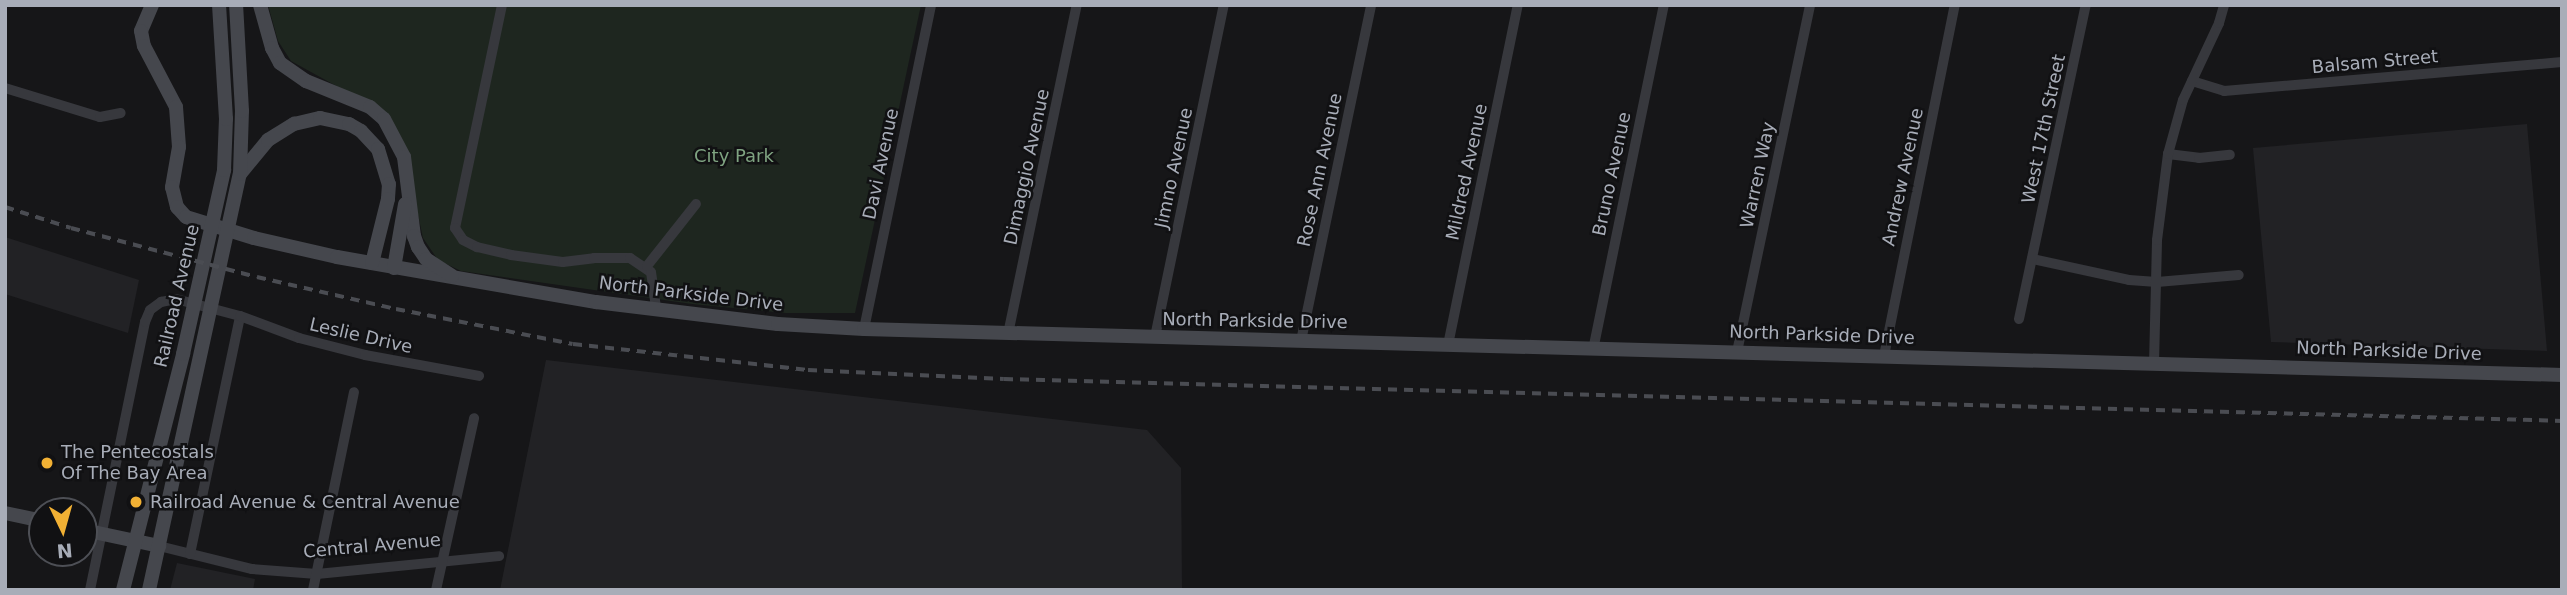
<!DOCTYPE html>
<style>
body{margin:0}
#map{position:relative;width:2567px;height:595px;overflow:hidden;background:#161618;font-family:"DejaVu Sans",sans-serif}
div>[style]{position:absolute}
[style*='--x']{left:calc(var(--x)*1px);top:calc(var(--y)*1px);width:calc(var(--w)*1px);rotate:calc(var(--a)*1deg)}
.built>*{inset:0;background:#222225}
.green>*{inset:0;background:#1e261f}
.street>*{height:10px;margin:-5px;padding:0 5px;transform-origin:5px;border-radius:5px;background:#37383d}
.secondary>*{height:14px;margin:-7px;padding:0 7px;transform-origin:7px;border-radius:7px;background:#45474d}
.rail>*{height:3.5px;margin-top:-1.75px;transform-origin:0;background:repeating-linear-gradient(90deg,#4a4c52 0 9px,transparent 0 16px)}
.dots>*{width:19px;height:19px;translate:-50% -50%;box-sizing:border-box;border:4px solid #111113;border-radius:50%}
span{translate:-50% -50%;white-space:nowrap;text-align:center;line-height:1.15;-webkit-text-stroke:5px #111113;paint-order:stroke}
.street-label{font-size:18px;color:#a8adb8}
.park-label{font-size:18px;color:#7fa381}
.poi-label{font-size:18px;color:#a8adb8}
.left{translate:0 -50%;text-align:left}
.frame{position:absolute;inset:0;border:7px solid #a8adb8;pointer-events:none}
.north{position:absolute;left:28px;top:497px;width:70px;height:70px;box-sizing:border-box;background:#111113;border:2px solid #4d4f55;border-radius:50%;rotate:175deg;font-size:19px;font-weight:700;line-height:28px;text-align:center;color:#a8adb8}
.north::after{content:'';display:block;margin:auto;width:24px;height:32px;background:#f2b134;clip-path:polygon(50% 0,100% 100%,50% 72%,0 100%)}
</style>
<div id="map">
<div class="built">
<i style="clip-path:polygon(2527px 124px,2547px 351px,2271px 342px,2253px 148px)"></i>
<i style="clip-path:polygon(5px 237px,139px 280px,128px 333px,5px 294px)"></i>
<i style="clip-path:polygon(546px 360px,1147px 430px,1181px 468px,1182px 588px,500px 590px)"></i>
<i style="clip-path:polygon(177px 563px,255px 579px,253px 590px,170px 590px)"></i>
</div>
<div class="green">
<i style="clip-path:polygon(268px 5px,921px 5px,855px 313px,786px 313px,692px 304px,461px 271px,438px 260px,423px 238px,402px 140px,340px 88px,291px 61px,278px 41px)"></i>
</div>
<div class="street">
<i style="--x:502;--y:5;--w:228;--a:101.9"></i>
<i style="--x:455;--y:228;--w:14;--a:56"></i>
<i style="--x:463;--y:240;--w:16;--a:27"></i>
<i style="--x:477;--y:247;--w:35;--a:13"></i>
<i style="--x:511;--y:255;--w:52;--a:7.7"></i>
<i style="--x:563;--y:262;--w:31;--a:-7"></i>
<i style="--x:594;--y:258;--w:36;--a:0"></i>
<i style="--x:630;--y:258;--w:25;--a:34"></i>
<i style="--x:651;--y:272;--w:37;--a:82"></i>
<i style="--x:2192;--y:81;--w:34;--a:17"></i>
<i style="--x:2224;--y:91;--w:339;--a:-4.9"></i>
<i style="--x:5;--y:88;--w:99;--a:17"></i>
<i style="--x:100;--y:117;--w:21;--a:-11"></i>
<i style="--x:2168;--y:154;--w:31;--a:7"></i>
<i style="--x:2199;--y:158;--w:31;--a:-6"></i>
<i style="--x:2032;--y:259;--w:99;--a:12.2"></i>
<i style="--x:2129;--y:280;--w:28;--a:4"></i>
<i style="--x:2157;--y:282;--w:82;--a:-4.9"></i>
<i style="--x:647;--y:266;--w:79;--a:-51.7"></i>
<i style="--x:2019;--y:319;--w:321;--a:-78"></i>
<i style="--x:864;--y:329;--w:331;--a:-78.3"></i>
<i style="--x:1008;--y:334;--w:336;--a:-78.2"></i>
<i style="--x:1155;--y:337;--w:339;--a:-78.3"></i>
<i style="--x:1301;--y:341;--w:343;--a:-78.2"></i>
<i style="--x:1448;--y:345;--w:347;--a:-78.4"></i>
<i style="--x:1593;--y:350;--w:352;--a:-78.4"></i>
<i style="--x:1737;--y:352;--w:355;--a:-78.1"></i>
<i style="--x:1884;--y:356;--w:358;--a:-78.6"></i>
<i style="--x:2154;--y:364;--w:124;--a:-88.6"></i>
<i style="--x:2157;--y:240;--w:87;--a:-82.7"></i>
<i style="--x:2168;--y:154;--w:56;--a:-74.5"></i>
<i style="--x:2183;--y:100;--w:85;--a:-64.9"></i>
<i style="--x:2219;--y:23;--w:19;--a:-74"></i>
<i style="--x:159;--y:546;--w:96;--a:13.9"></i>
<i style="--x:252;--y:569;--w:65;--a:4.4"></i>
<i style="--x:317;--y:574;--w:183;--a:-5.6"></i>
<i style="--x:190;--y:554;--w:243;--a:-78.1"></i>
<i style="--x:90;--y:590;--w:274;--a:-78.4"></i>
<i style="--x:145;--y:322;--w:13;--a:-67"></i>
<i style="--x:150;--y:310;--w:14;--a:-36"></i>
<i style="--x:161;--y:302;--w:15;--a:-11"></i>
<i style="--x:176;--y:299;--w:66;--a:14.9"></i>
<i style="--x:240;--y:316;--w:63;--a:20.4"></i>
<i style="--x:299;--y:338;--w:68;--a:14.4"></i>
<i style="--x:365;--y:355;--w:116;--a:10.4"></i>
<i style="--x:313;--y:590;--w:202;--a:-78.3"></i>
<i style="--x:436;--y:590;--w:176;--a:-77.5"></i>
</div>
<div class="secondary">
<i style="--x:152;--y:5;--w:28;--a:113"></i>
<i style="--x:141;--y:31;--w:15;--a:79"></i>
<i style="--x:144;--y:46;--w:69;--a:62.3"></i>
<i style="--x:176;--y:107;--w:40;--a:85.7"></i>
<i style="--x:179;--y:147;--w:41;--a:99.9"></i>
<i style="--x:172;--y:187;--w:21;--a:76"></i>
<i style="--x:177;--y:207;--w:13;--a:48"></i>
<i style="--x:186;--y:217;--w:71;--a:17.2"></i>
<i style="--x:254;--y:238;--w:85;--a:12.9"></i>
<i style="--x:337;--y:257;--w:263;--a:9.9"></i>
<i style="--x:596;--y:302;--w:183;--a:6.9"></i>
<i style="--x:778;--y:324;--w:86;--a:3.3"></i>
<i style="--x:864;--y:329;--w:1699;--a:1.55"></i>
<i style="--x:260;--y:5;--w:45;--a:74.4"></i>
<i style="--x:272;--y:48;--w:17;--a:62"></i>
<i style="--x:280;--y:63;--w:32;--a:35"></i>
<i style="--x:306;--y:81;--w:69;--a:22.1"></i>
<i style="--x:370;--y:107;--w:18;--a:41"></i>
<i style="--x:384;--y:119;--w:43;--a:62.2"></i>
<i style="--x:404;--y:157;--w:80;--a:82.8"></i>
<i style="--x:414;--y:236;--w:12;--a:70"></i>
<i style="--x:418;--y:247;--w:14;--a:56"></i>
<i style="--x:426;--y:259;--w:31;--a:33"></i>
<i style="--x:240;--y:174;--w:44;--a:-50.5"></i>
<i style="--x:268;--y:140;--w:31;--a:-32"></i>
<i style="--x:294;--y:124;--w:27;--a:-13"></i>
<i style="--x:320;--y:118;--w:30;--a:12"></i>
<i style="--x:349;--y:124;--w:14;--a:30"></i>
<i style="--x:361;--y:131;--w:25;--a:47"></i>
<i style="--x:378;--y:149;--w:37;--a:73"></i>
<i style="--x:389;--y:184;--w:15;--a:94"></i>
<i style="--x:388;--y:199;--w:66;--a:104"></i>
<i style="--x:394;--y:268;--w:65;--a:-80.2"></i>
<i style="--x:5;--y:513;--w:38;--a:12"></i>
<i style="--x:84;--y:530;--w:77;--a:12"></i>
<i style="--x:123;--y:590;--w:244;--a:-75.7"></i>
<i style="--x:183;--y:354;--w:189;--a:-77.4"></i>
<i style="--x:224;--y:170;--w:51;--a:-87.8"></i>
<i style="--x:226;--y:119;--w:114;--a:-93.5"></i>
<i style="--x:149;--y:590;--w:426;--a:-77.7"></i>
<i style="--x:240;--y:174;--w:63;--a:-88.2"></i>
<i style="--x:242;--y:111;--w:106;--a:-93.2"></i>
</div>
<div class="rail">
<i style="--x:5;--y:207;--w:69;--a:17.7"></i>
<i style="--x:71;--y:228;--w:192;--a:14.8"></i>
<i style="--x:257;--y:277;--w:143;--a:13"></i>
<i style="--x:396;--y:309;--w:180;--a:11.2"></i>
<i style="--x:573;--y:344;--w:236;--a:6.3"></i>
<i style="--x:808;--y:370;--w:196;--a:2.6"></i>
<i style="--x:1004;--y:379;--w:1559;--a:1.54"></i>
</div>
<div class="dots">
<i style="left:47px;top:463px;background:#f2b134"></i>
<i style="left:136px;top:502px;background:#f2b134"></i>
</div>
<div class="street-label">
<span style="left:2375px;top:62px;rotate:-5deg">Balsam Street</span>
<span style="left:2044px;top:129px;rotate:-78deg">West 17th Street</span>
<span style="left:881px;top:164px;rotate:-78deg">Davi Avenue</span>
<span style="left:1027px;top:167px;rotate:-78deg">Dimaggio Avenue</span>
<span style="left:1174px;top:168px;rotate:-78deg">Jimno Avenue</span>
<span style="left:1320px;top:170px;rotate:-78deg">Rose Ann Avenue</span>
<span style="left:1467px;top:172px;rotate:-78deg">Mildred Avenue</span>
<span style="left:1612px;top:174px;rotate:-78deg">Bruno Avenue</span>
<span style="left:1758px;top:175px;rotate:-78deg">Warren Way</span>
<span style="left:1903px;top:177px;rotate:-78deg">Andrew Avenue</span>
<span style="left:691px;top:294px;rotate:7deg">North Parkside Drive</span>
<span style="left:177px;top:296px;rotate:-77deg">Railroad Avenue</span>
<span style="left:1255px;top:321px;rotate:1deg">North Parkside Drive</span>
<span style="left:1822px;top:335px;rotate:2deg">North Parkside Drive</span>
<span style="left:361px;top:336px;rotate:13deg">Leslie Drive</span>
<span style="left:2389px;top:351px;rotate:2deg">North Parkside Drive</span>
<span style="left:372px;top:546px;rotate:-5deg">Central Avenue</span>
</div>
<div class="park-label">
<span style="left:734px;top:156px">City Park</span>
</div>
<div class="poi-label">
<span class="left" style="left:61px;top:463px">The Pentecostals<br>Of The Bay Area</span>
<span class="left" style="left:150px;top:502px">Railroad Avenue &amp; Central Avenue</span>
</div>
<div class="frame"></div>
<div class="north">N</div>
</div>
